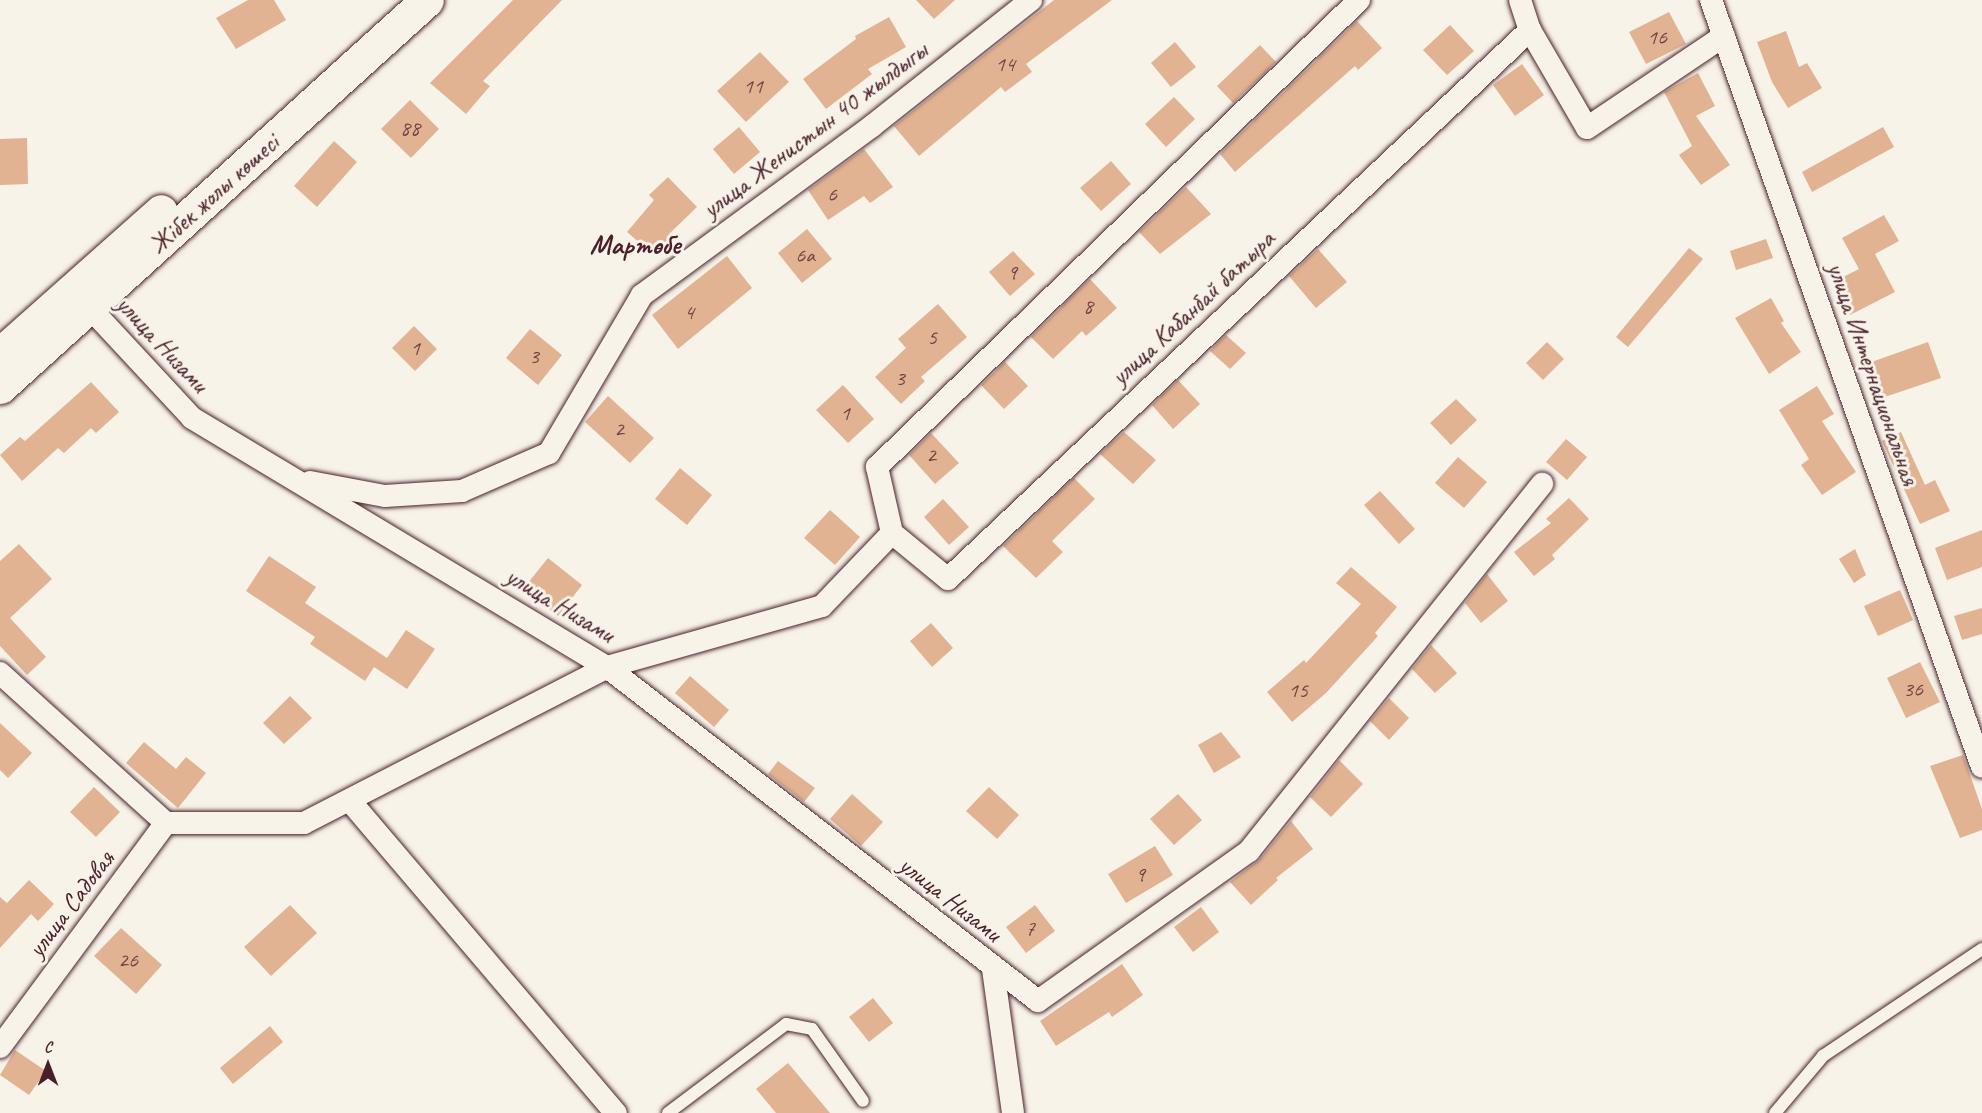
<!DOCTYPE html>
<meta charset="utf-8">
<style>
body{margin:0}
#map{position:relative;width:1982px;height:1113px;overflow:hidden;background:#f7f3e8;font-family:Caveat,sans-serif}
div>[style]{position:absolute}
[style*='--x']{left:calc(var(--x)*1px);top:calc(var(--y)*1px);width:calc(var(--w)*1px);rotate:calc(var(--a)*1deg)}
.building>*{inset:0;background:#e1b392}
.roads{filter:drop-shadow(0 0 2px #4a1f2b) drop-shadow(0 0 2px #4a1f2b)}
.service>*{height:12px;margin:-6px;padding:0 6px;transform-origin:6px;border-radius:6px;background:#f7f3e8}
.minor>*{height:22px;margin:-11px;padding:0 11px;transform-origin:11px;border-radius:11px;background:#f7f3e8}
.primary>*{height:33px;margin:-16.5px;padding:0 16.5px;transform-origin:16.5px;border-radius:16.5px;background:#f7f3e8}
span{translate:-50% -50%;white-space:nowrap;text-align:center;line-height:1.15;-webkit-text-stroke:6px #f7f3e8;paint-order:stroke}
.number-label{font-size:22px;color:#704445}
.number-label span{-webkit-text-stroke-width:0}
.street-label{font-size:26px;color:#4a1f2b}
.quarter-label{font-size:28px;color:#4a1f2b;font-weight:700}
.north{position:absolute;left:18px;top:1035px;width:60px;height:60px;-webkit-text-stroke:4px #f7f3e8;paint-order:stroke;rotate:0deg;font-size:16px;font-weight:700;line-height:24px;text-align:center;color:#4a1f2b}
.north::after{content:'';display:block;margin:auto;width:21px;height:27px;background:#4a1f2b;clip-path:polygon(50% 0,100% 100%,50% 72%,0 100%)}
</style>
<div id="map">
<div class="building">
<i style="clip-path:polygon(248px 0,274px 0,286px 20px,236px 49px,216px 18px)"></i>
<i style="clip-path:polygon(513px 0,562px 0,483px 81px,490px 86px,466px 114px,430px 83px)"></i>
<i style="clip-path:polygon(916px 0,955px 0,934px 19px)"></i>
<i style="clip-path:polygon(1054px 0,1112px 0,1026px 64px,1032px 72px,1005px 92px,1001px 87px,919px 156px,894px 126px)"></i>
<i style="clip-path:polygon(1669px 12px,1686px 44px,1646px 64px,1629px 32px)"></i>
<i style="clip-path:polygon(889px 17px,906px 47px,868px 69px,872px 74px,826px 109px,803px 79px,856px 39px,855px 36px)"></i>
<i style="clip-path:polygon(1357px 21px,1382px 48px,1358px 70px,1355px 66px,1235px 172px,1220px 154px)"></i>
<i style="clip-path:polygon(1450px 25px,1474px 51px,1447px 75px,1423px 50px)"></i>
<i style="clip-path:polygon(1786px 31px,1799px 67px,1807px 63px,1822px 88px,1788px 108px,1772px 82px,1757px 42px)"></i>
<i style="clip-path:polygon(1175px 42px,1196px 67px,1171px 87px,1151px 63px)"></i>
<i style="clip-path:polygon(1260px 45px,1276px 62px,1233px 103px,1217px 86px)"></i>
<i style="clip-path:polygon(760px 52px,789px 82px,746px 122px,717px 91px)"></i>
<i style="clip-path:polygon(1522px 64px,1544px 95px,1515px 116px,1493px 85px)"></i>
<i style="clip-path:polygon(1698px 73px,1715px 106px,1696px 116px,1730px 165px,1701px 185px,1679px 155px,1692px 146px,1664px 92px)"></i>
<i style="clip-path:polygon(1174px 97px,1195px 119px,1166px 147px,1145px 124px)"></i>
<i style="clip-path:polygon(410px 100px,439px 129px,411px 158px,381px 129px)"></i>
<i style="clip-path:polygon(739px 127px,760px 152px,734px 174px,713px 149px)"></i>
<i style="clip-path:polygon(1883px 127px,1894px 147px,1812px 192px,1802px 172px)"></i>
<i style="clip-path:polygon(27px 138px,28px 184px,0 185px,0 139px)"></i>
<i style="clip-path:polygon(334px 141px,357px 162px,317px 207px,294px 186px)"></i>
<i style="clip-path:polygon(864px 149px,893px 187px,870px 203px,864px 196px,828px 220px,808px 190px)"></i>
<i style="clip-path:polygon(1111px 161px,1131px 184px,1101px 211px,1080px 188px)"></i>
<i style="clip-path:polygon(668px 177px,697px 207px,669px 234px,673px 237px,656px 257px,627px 232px,654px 200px,649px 195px)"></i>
<i style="clip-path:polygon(1186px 187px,1211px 214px,1160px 254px,1139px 232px)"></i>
<i style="clip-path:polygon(1884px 215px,1899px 241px,1875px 254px,1895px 292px,1850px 315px,1833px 282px,1859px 269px,1842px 238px)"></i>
<i style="clip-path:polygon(807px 229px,832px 259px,802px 283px,778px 253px)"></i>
<i style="clip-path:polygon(1766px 239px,1773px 258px,1736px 270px,1730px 251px)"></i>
<i style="clip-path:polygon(1689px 248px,1703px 259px,1628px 347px,1616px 337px)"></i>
<i style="clip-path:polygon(1318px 249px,1347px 282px,1316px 308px,1289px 276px)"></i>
<i style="clip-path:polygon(1013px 251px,1035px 274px,1010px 296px,989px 272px)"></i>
<i style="clip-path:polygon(727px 256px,752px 288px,678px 349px,652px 315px)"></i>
<i style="clip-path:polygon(1090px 279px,1117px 308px,1086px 336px,1082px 331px,1053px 359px,1031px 337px)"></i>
<i style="clip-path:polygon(1771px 298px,1784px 321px,1781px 323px,1801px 352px,1769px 374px,1735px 318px)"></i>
<i style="clip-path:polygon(938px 304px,967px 337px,921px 377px,925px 381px,901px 404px,875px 377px,906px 348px,898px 339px)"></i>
<i style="clip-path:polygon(414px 326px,437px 349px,415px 371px,392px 348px)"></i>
<i style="clip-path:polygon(530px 329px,562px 355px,538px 385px,506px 358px)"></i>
<i style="clip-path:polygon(1226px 335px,1246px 353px,1230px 369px,1210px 351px)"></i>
<i style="clip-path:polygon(1547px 342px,1564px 359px,1543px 380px,1526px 363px)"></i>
<i style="clip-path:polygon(1928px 342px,1941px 378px,1876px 400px,1863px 365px)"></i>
<i style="clip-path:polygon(1005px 362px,1028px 386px,1004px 409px,981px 385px)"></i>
<i style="clip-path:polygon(1178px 380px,1200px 404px,1173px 429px,1152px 405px)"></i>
<i style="clip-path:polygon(91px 382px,119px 412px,96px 433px,91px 428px,64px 453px,58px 448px,22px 481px,0 455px,20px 437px,25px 441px)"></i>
<i style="clip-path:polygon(843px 385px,874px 419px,848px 443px,816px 410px)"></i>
<i style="clip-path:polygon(1817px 386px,1834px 414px,1822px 421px,1856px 472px,1822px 495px,1801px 465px,1809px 459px,1779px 410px)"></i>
<i style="clip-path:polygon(608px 396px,654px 438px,630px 463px,585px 422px)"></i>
<i style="clip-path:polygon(1456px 399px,1477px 420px,1451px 445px,1430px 423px)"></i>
<i style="clip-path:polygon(1124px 432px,1156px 460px,1133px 484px,1100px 454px)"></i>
<i style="clip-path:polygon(1901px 432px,1925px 485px,1935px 480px,1950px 511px,1920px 524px,1882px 441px)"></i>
<i style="clip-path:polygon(931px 433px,959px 463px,935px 484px,909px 455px)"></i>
<i style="clip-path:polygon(1566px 439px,1587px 457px,1567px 480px,1546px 462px)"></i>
<i style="clip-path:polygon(1458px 457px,1487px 482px,1464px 508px,1435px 483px)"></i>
<i style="clip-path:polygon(680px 468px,712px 495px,687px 525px,655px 499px)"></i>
<i style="clip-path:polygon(1074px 478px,1095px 499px,1052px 541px,1063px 552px,1036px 578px,1003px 546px)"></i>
<i style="clip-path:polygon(1380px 491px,1415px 529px,1399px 544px,1364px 505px)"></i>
<i style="clip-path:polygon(1569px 498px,1589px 519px,1552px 555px,1555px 559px,1534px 576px,1514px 552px,1551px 523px,1546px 519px)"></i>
<i style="clip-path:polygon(943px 499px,969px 527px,949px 545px,924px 517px)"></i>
<i style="clip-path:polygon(830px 510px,860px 537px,835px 565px,804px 538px)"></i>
<i style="clip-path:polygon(1982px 530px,1982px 567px,1947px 580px,1935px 548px)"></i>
<i style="clip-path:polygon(19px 544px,52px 579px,10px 618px,46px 657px,27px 675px,0 646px,0 561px)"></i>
<i style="clip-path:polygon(1855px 549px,1866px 575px,1854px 583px,1839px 559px)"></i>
<i style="clip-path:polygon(269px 556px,316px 587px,305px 603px,387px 658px,406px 630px,435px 649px,407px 689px,374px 667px,365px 681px,310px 644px,315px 637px,246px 591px)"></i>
<i style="clip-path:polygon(548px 558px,582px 585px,558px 616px,523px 589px)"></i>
<i style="clip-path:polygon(1351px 567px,1397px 607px,1375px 633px,1378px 636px,1326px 693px,1292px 722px,1267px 692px,1304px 660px,1306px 663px,1361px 604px,1336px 583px)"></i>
<i style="clip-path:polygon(1487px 574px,1508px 601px,1481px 623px,1465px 603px)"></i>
<i style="clip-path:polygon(1900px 590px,1913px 620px,1878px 636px,1864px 606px)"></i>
<i style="clip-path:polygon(1982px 608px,1982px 634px,1962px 640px,1954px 616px)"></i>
<i style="clip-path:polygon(931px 623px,953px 648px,932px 667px,910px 641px)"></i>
<i style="clip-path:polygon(1431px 645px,1457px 673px,1435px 693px,1412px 669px)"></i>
<i style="clip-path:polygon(1920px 662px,1940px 702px,1906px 718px,1887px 678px)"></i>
<i style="clip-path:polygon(690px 676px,729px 710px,714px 727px,675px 693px)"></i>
<i style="clip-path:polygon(290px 696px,312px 718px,284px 744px,263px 723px)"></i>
<i style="clip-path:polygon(1389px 698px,1409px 718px,1389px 740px,1370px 721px)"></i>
<i style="clip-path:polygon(0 723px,32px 753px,8px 778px,0 770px)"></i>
<i style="clip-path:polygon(1221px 732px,1241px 757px,1214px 773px,1198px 745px)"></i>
<i style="clip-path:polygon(144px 742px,176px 769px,186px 757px,206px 773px,178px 808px,126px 763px)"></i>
<i style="clip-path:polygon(1963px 755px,1982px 809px,1982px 830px,1960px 838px,1930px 766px)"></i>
<i style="clip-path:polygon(1339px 760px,1363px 784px,1331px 817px,1310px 797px)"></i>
<i style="clip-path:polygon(778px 761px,815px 788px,804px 802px,768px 774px)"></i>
<i style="clip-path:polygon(94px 787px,120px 812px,96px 837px,70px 812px)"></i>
<i style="clip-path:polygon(989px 787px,1019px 815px,997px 839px,966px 811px)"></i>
<i style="clip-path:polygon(852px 794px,883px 822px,861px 846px,830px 819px)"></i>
<i style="clip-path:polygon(1178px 794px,1202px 820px,1174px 845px,1150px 819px)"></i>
<i style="clip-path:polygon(1291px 821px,1313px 849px,1276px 878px,1278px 880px,1251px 905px,1230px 882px,1259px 860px)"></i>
<i style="clip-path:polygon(1155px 846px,1173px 875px,1126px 903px,1108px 874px)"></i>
<i style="clip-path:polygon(29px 880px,54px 904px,38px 921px,31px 914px,0 948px,0 897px,7px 903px)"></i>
<i style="clip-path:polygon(290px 905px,317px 933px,271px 976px,244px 947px)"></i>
<i style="clip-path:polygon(1035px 905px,1055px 931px,1026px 953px,1006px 927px)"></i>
<i style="clip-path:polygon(1201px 907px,1219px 932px,1193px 952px,1174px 927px)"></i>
<i style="clip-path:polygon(121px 928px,162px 965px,136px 994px,94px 956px)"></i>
<i style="clip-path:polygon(1122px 964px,1143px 995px,1112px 1017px,1109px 1012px,1056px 1046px,1040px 1021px)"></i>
<i style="clip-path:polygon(873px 998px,893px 1023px,869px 1042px,849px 1017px)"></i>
<i style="clip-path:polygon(270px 1026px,283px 1042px,233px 1084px,220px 1068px)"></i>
<i style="clip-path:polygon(15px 1050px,46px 1071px,29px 1095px,0 1075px)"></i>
<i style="clip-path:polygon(788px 1063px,830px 1113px,776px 1113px,756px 1089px)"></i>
</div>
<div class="roads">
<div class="service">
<i style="--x:668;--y:1113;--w:148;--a:-37"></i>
<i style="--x:786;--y:1024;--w:26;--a:11"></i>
<i style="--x:812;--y:1029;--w:88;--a:54.7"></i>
<i style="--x:1775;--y:1113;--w:75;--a:-49.9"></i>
<i style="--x:1823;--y:1056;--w:192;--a:-33.9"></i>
</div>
<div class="minor">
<i style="--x:1520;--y:0;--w:32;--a:72"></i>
<i style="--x:1530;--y:30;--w:113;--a:59.8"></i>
<i style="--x:1587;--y:128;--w:165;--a:-33.9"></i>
<i style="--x:1711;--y:0;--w:813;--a:70.54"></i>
<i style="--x:89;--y:307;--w:151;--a:47.1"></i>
<i style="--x:192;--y:418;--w:484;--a:31"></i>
<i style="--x:607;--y:667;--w:545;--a:37.77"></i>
<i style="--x:1038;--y:1001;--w:259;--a:-35.4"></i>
<i style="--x:1249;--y:851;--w:470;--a:-51.4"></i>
<i style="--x:310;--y:482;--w:76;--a:10.6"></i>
<i style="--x:385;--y:496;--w:77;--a:-3.7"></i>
<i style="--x:462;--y:491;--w:95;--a:-23.6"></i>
<i style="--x:549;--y:453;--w:183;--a:-59.5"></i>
<i style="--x:642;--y:295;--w:285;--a:-36.3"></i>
<i style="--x:872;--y:126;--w:203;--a:-38.4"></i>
<i style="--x:892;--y:533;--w:72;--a:39.4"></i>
<i style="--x:948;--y:579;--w:800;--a:-43.33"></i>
<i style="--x:0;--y:673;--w:224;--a:42.1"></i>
<i style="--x:166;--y:823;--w:138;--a:0"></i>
<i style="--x:304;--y:823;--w:341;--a:-27.2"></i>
<i style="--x:607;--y:667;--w:223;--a:-15.8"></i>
<i style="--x:822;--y:606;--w:101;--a:-46.2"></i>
<i style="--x:892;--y:533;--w:68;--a:-102.8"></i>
<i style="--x:877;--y:467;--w:671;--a:-44.09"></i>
<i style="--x:350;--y:801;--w:410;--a:49.6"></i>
<i style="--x:993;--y:969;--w:145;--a:82.1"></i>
<i style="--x:0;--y:1047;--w:279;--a:-53.5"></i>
</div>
<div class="primary">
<i style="--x:0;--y:354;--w:215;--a:-41.6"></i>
<i style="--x:0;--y:387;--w:576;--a:-42.19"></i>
</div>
</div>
<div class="number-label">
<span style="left:1657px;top:38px">16</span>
<span style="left:1005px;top:65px">14</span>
<span style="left:753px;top:87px">11</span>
<span style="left:410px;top:129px">88</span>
<span style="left:832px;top:195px">6</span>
<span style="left:805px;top:256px">6а</span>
<span style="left:1012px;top:273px">9</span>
<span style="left:1088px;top:307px">8</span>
<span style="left:689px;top:313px">4</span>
<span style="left:932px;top:338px">5</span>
<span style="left:415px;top:349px">1</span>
<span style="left:534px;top:357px">3</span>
<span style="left:900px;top:379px">3</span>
<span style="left:845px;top:414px">1</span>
<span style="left:619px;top:430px">2</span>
<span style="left:931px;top:456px">2</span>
<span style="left:1913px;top:690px">36</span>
<span style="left:1298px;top:691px">15</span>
<span style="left:1140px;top:875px">9</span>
<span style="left:1030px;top:929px">7</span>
<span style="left:128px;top:961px">26</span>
</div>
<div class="street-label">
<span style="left:815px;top:130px;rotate:-37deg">улица Женистын 40 жылдыгы</span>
<span style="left:214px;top:194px;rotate:-42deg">Жібек жолы көшесі</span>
<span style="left:1193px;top:308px;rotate:-43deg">улица Кабанбай батыра</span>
<span style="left:162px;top:344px;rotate:47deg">улица Низами</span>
<span style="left:1873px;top:374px;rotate:71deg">улица Интернациональная</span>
<span style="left:560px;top:605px;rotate:31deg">улица Низами</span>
<span style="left:950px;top:899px;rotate:38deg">улица Низами</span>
<span style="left:71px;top:904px;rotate:-53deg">улица Садовая</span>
</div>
<div class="quarter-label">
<span style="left:635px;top:245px">Мартөбе</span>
</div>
<div class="north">С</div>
</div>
